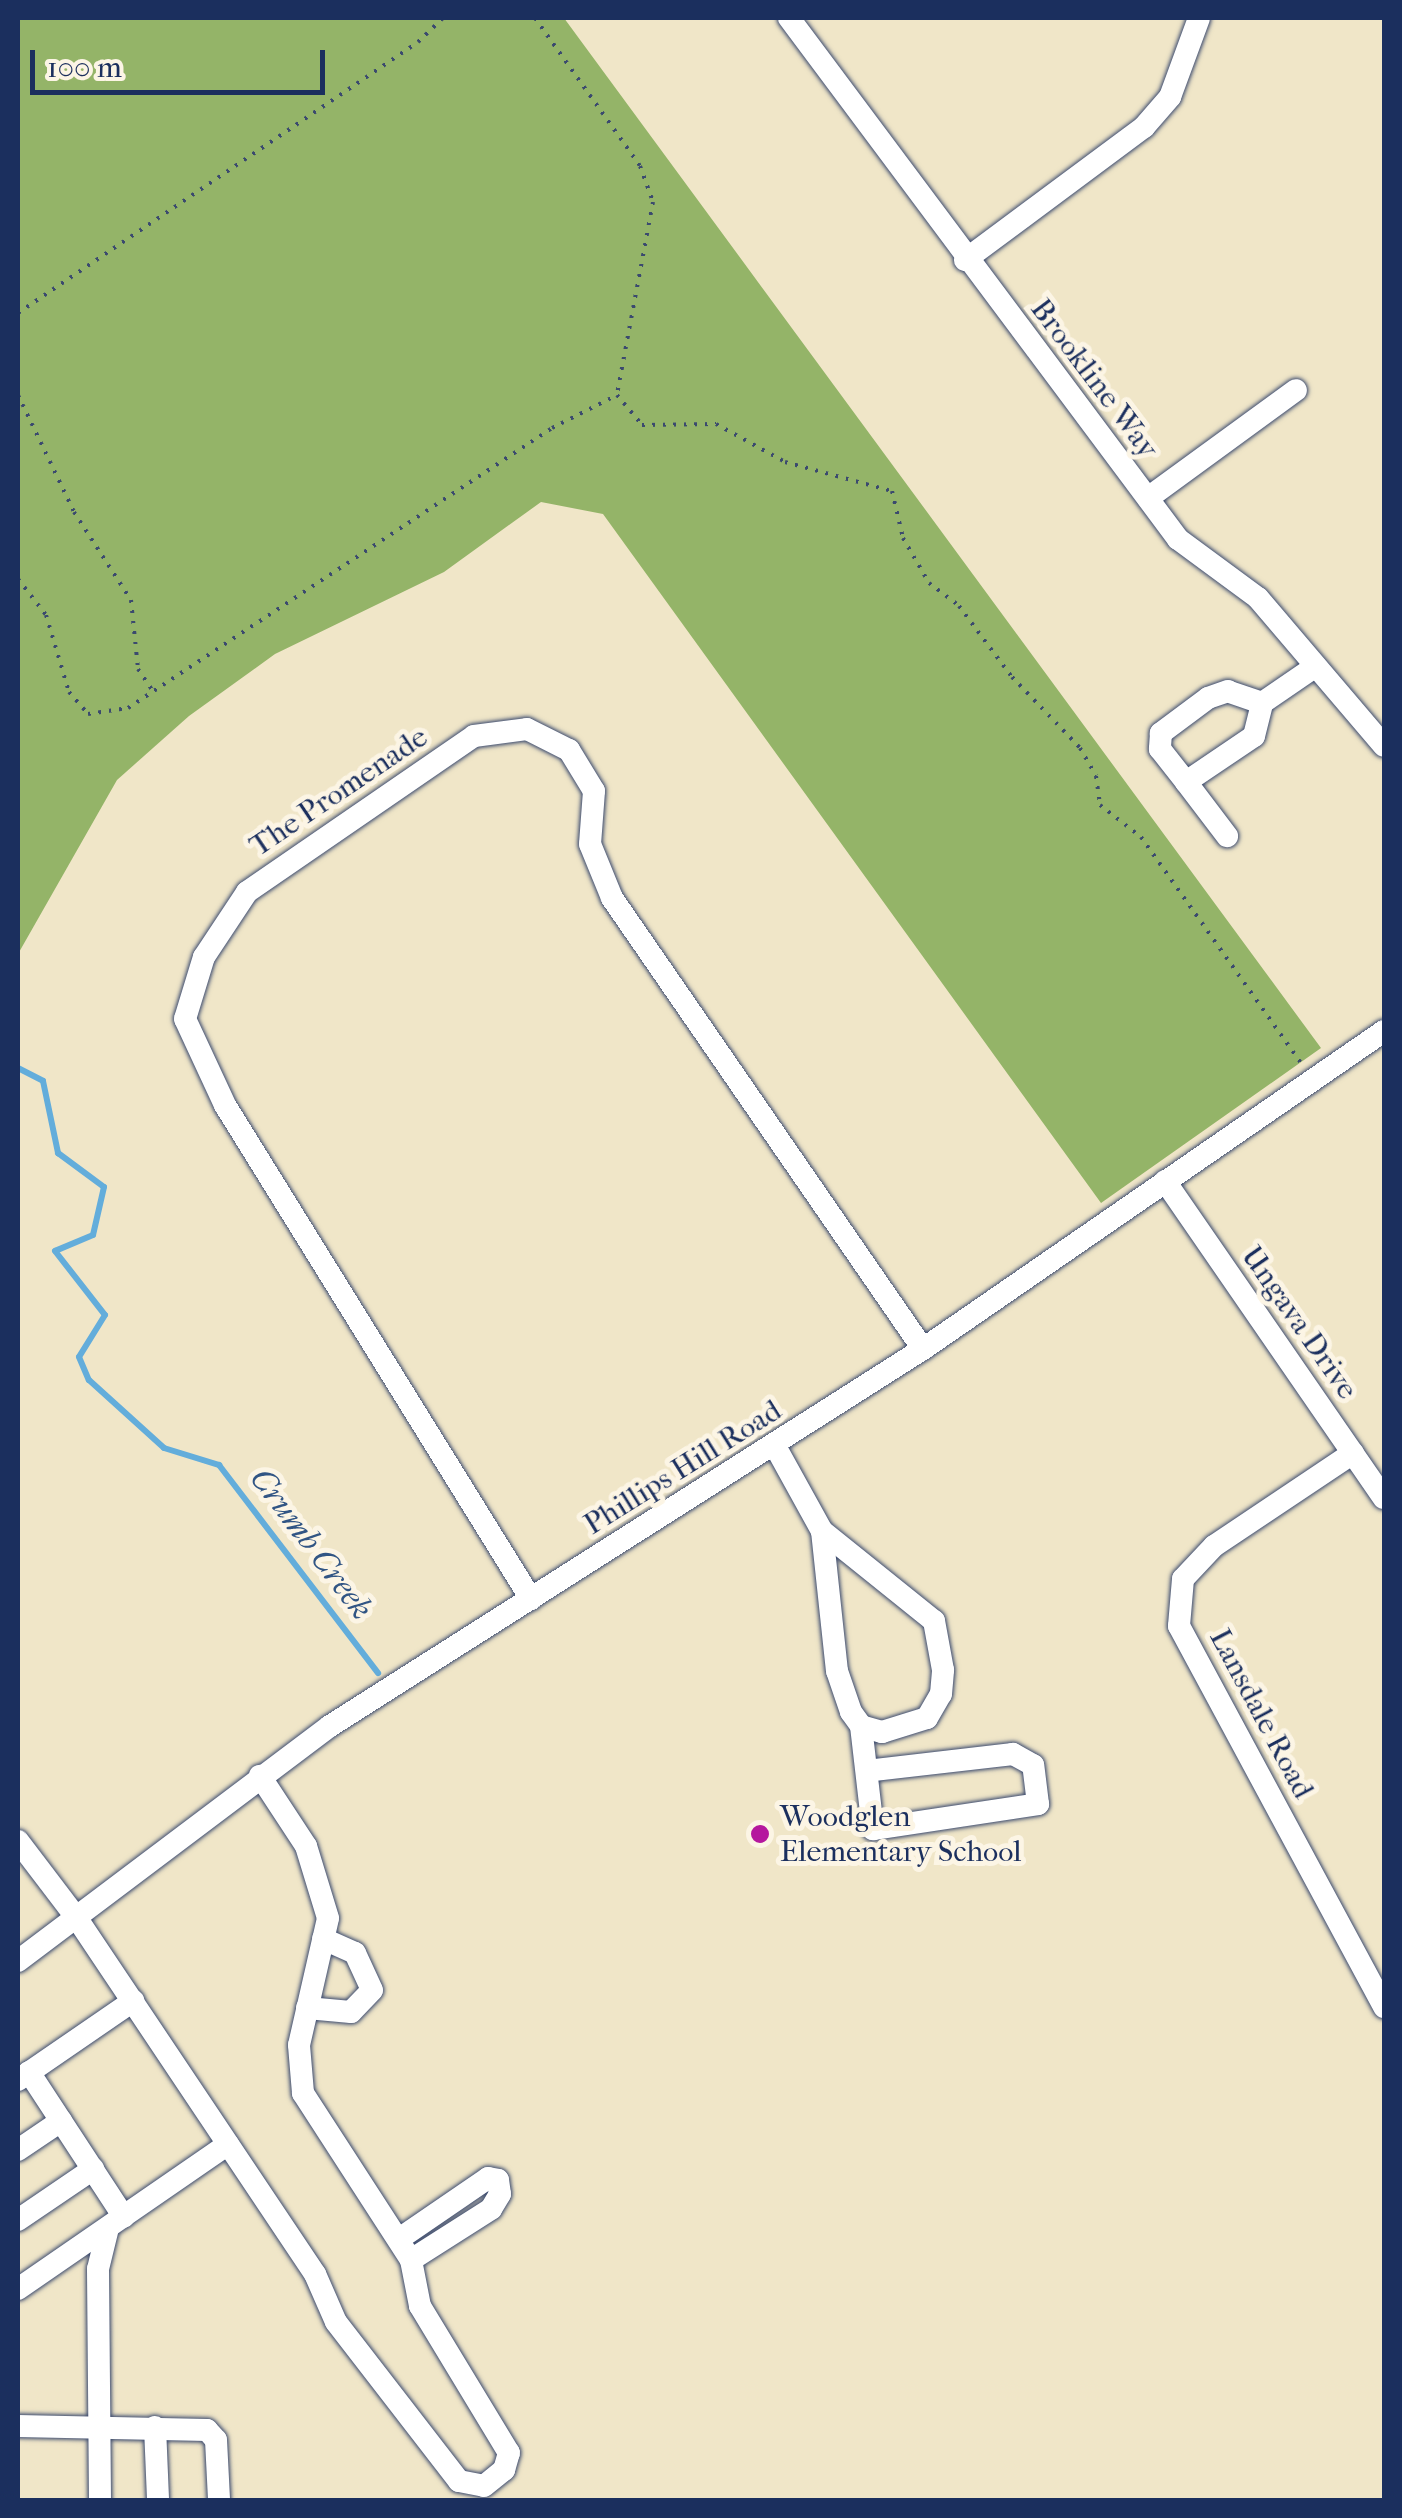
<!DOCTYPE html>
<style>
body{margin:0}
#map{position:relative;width:1402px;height:2518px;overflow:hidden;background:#f0e6c8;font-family:"IM FELL French Canon",serif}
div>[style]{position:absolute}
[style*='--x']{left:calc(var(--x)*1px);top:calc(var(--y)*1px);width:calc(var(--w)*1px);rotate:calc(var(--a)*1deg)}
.forest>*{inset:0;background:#94b468}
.stream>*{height:6px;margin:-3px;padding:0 3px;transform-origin:3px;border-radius:3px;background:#63addb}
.path>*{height:4px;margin-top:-2px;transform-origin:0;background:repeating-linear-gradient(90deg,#3b4a6e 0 2.5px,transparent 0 10.5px)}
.roads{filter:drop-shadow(0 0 2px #3b4a6e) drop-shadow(0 0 2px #3b4a6e)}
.minor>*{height:22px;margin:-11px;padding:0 11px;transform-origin:11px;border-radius:11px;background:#fff}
.dots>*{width:28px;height:28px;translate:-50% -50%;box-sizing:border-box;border:5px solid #fcf5e5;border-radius:50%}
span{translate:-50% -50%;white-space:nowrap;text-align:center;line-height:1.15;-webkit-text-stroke:10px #fcf5e5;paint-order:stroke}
.street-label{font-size:30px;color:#1b2f5e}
.poi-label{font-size:30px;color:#1b2f5e}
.left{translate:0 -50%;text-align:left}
.water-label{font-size:32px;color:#315584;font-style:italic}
.frame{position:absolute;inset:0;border:20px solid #1b2f5e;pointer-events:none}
.scale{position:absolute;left:30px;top:50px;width:295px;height:45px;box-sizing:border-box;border:5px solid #1b2f5e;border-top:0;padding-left:12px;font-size:30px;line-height:35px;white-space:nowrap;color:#1b2f5e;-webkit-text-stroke:8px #fcf5e5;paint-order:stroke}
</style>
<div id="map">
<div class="forest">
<i style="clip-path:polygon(18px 18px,564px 18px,1321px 1048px,1101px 1203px,603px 514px,541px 502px,444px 572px,275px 654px,189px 716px,117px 780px,18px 954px)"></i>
</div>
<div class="stream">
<i style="--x:18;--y:1068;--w:28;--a:27"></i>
<i style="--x:43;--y:1081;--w:74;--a:78.2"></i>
<i style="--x:58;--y:1153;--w:57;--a:36.5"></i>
<i style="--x:104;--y:1187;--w:49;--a:102.9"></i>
<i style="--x:93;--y:1235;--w:41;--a:157.2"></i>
<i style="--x:55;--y:1251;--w:81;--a:52"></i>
<i style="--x:105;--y:1315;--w:49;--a:121.8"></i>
<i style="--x:79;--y:1357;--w:25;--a:67"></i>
<i style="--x:89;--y:1380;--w:101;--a:42.2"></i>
<i style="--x:164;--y:1448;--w:58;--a:17.2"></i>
<i style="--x:219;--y:1465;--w:262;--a:52.6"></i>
</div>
<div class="path">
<i style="--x:535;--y:18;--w:181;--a:54.6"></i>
<i style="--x:640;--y:166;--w:38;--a:70"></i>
<i style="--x:653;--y:202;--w:196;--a:100.6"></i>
<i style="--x:617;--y:395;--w:39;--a:50"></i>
<i style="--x:642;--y:425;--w:74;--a:-0.8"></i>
<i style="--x:716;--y:424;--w:79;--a:28.8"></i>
<i style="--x:785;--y:462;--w:111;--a:15.2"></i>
<i style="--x:892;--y:491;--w:48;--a:76.8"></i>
<i style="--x:903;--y:538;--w:52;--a:60"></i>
<i style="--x:929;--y:583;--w:38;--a:37"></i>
<i style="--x:959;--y:606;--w:89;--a:53.3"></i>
<i style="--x:1012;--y:677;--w:98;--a:46.2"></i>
<i style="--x:1080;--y:748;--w:32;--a:60"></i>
<i style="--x:1096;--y:776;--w:29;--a:82"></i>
<i style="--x:1100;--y:805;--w:52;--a:38"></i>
<i style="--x:1141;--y:837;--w:278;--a:54.7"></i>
<i style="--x:18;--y:313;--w:483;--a:-34.1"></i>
<i style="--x:418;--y:42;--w:35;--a:-44"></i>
<i style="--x:18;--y:395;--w:130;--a:64.4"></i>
<i style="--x:74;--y:512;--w:105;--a:57.1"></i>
<i style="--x:131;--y:600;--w:69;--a:84.2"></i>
<i style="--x:138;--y:669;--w:30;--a:56"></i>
<i style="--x:18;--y:579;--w:46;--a:52.1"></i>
<i style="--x:46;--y:615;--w:80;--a:73.4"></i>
<i style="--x:69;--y:692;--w:29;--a:49"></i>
<i style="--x:88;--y:714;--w:40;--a:-8.5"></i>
<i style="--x:128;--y:708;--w:508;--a:-33.44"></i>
<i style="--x:552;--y:428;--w:73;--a:-26.9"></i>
</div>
<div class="roads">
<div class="minor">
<i style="--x:789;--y:18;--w:650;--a:53.25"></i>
<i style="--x:1178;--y:539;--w:99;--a:36.4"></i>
<i style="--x:1258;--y:598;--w:194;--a:49.6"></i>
<i style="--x:965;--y:260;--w:223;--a:-36.6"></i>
<i style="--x:1144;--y:127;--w:40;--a:-49"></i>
<i style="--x:1170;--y:97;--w:84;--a:-69.8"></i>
<i style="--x:1148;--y:498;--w:183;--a:-36.1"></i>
<i style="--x:1262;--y:703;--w:36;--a:-161"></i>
<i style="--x:1228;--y:691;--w:21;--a:161"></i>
<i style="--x:1208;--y:698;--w:59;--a:143.3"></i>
<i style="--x:1161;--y:733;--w:16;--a:94"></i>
<i style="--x:1160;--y:749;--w:42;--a:51.8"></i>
<i style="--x:1186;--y:782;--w:82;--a:-34.1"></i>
<i style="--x:1254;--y:736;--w:34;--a:-76"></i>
<i style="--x:1262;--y:703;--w:65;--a:-34.4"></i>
<i style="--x:1186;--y:782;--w:68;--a:52.8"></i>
<i style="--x:1165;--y:1181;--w:385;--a:55.4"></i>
<i style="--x:775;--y:1446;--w:97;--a:61.1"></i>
<i style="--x:822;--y:1531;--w:141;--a:83.9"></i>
<i style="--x:837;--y:1671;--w:43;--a:71.1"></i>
<i style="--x:851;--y:1712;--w:17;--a:54"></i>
<i style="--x:861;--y:1726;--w:22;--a:16"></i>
<i style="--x:882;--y:1732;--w:47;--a:-17.3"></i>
<i style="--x:927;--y:1718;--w:28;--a:-60"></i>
<i style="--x:941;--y:1694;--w:24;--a:-85"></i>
<i style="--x:943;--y:1670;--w:50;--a:-100.4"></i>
<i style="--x:934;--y:1621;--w:144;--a:-141.2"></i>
<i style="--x:1353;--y:1453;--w:167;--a:146.2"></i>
<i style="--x:1214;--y:1546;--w:45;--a:133.2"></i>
<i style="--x:1183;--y:1579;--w:47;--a:94.9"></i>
<i style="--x:1179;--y:1626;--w:433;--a:61.7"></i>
<i style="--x:531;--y:1599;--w:581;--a:-121.78"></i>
<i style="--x:225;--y:1105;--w:95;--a:-114.9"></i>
<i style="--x:185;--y:1019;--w:65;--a:-73"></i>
<i style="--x:204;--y:957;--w:78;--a:-56.5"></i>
<i style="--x:247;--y:892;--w:275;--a:-34.5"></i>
<i style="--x:474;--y:736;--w:53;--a:-7.5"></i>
<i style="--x:527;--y:729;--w:47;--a:26.6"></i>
<i style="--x:569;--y:750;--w:48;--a:58.6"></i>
<i style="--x:594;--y:791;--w:53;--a:94.3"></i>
<i style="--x:590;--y:844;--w:58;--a:67.8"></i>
<i style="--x:612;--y:898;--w:548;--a:55.41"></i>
<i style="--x:861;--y:1726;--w:104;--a:83.4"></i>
<i style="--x:873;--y:1829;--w:167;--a:-8.6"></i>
<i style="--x:1038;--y:1804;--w:39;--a:-97"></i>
<i style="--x:1033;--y:1765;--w:23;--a:-151"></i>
<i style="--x:1013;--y:1754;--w:147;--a:173.4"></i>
<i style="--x:18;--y:1841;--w:96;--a:52.7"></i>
<i style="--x:76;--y:1917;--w:430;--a:56.2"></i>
<i style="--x:315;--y:2274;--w:52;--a:66.4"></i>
<i style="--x:336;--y:2322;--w:201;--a:52.3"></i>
<i style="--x:459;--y:2481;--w:25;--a:11"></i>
<i style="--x:484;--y:2486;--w:26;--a:-39"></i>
<i style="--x:504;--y:2470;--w:18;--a:-74"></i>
<i style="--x:509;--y:2453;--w:172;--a:-121.2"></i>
<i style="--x:420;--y:2306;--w:47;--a:-101.1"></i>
<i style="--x:411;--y:2260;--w:199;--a:-122.9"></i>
<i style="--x:303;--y:2093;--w:48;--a:-94.8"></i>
<i style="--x:299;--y:2045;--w:130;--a:-77.1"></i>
<i style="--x:328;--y:1918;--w:75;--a:-107"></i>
<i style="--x:306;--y:1846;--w:84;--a:-123.3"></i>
<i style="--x:18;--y:1961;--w:391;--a:-37"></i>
<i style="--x:330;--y:1726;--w:703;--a:-32.45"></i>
<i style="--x:923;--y:1349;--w:560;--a:-34.6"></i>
<i style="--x:307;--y:2008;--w:44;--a:5.2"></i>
<i style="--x:351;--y:2012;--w:30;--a:-46"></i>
<i style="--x:372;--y:1990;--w:41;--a:-114.7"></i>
<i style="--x:355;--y:1953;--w:35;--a:-156"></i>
<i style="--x:29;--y:2072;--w:173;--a:56.8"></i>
<i style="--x:18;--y:2080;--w:140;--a:-34.5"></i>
<i style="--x:18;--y:2150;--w:52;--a:-34"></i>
<i style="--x:18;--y:2220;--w:91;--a:-34.2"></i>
<i style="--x:399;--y:2239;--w:108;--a:-34.4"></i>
<i style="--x:488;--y:2178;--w:10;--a:11"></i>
<i style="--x:498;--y:2180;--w:14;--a:82"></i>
<i style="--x:500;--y:2194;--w:17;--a:121"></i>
<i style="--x:491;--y:2209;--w:95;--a:147.5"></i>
<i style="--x:18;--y:2289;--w:255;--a:-34.6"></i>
<i style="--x:18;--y:2426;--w:189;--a:1.2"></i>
<i style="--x:207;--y:2430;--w:13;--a:48"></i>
<i style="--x:216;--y:2440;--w:60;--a:87.1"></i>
<i style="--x:155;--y:2427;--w:73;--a:87.6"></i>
<i style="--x:100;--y:2500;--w:231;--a:-90.5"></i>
<i style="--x:98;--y:2269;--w:42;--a:-76.3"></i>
</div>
</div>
<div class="dots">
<i style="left:760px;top:1834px;background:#b5179e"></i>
</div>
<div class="street-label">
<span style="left:1094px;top:379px;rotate:53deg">Brookline Way</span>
<span style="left:339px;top:792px;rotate:-34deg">The Promenade</span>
<span style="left:1299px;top:1323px;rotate:55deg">Ungava Drive</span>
<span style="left:683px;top:1468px;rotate:-32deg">Phillips Hill Road</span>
<span style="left:1261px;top:1714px;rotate:62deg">Lansdale Road</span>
</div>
<div class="poi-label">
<span class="left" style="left:780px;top:1834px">Woodglen<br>Elementary School</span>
</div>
<div class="water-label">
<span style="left:311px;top:1544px;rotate:53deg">Crumb Creek</span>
</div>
<div class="frame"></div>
<div class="scale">100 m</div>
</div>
